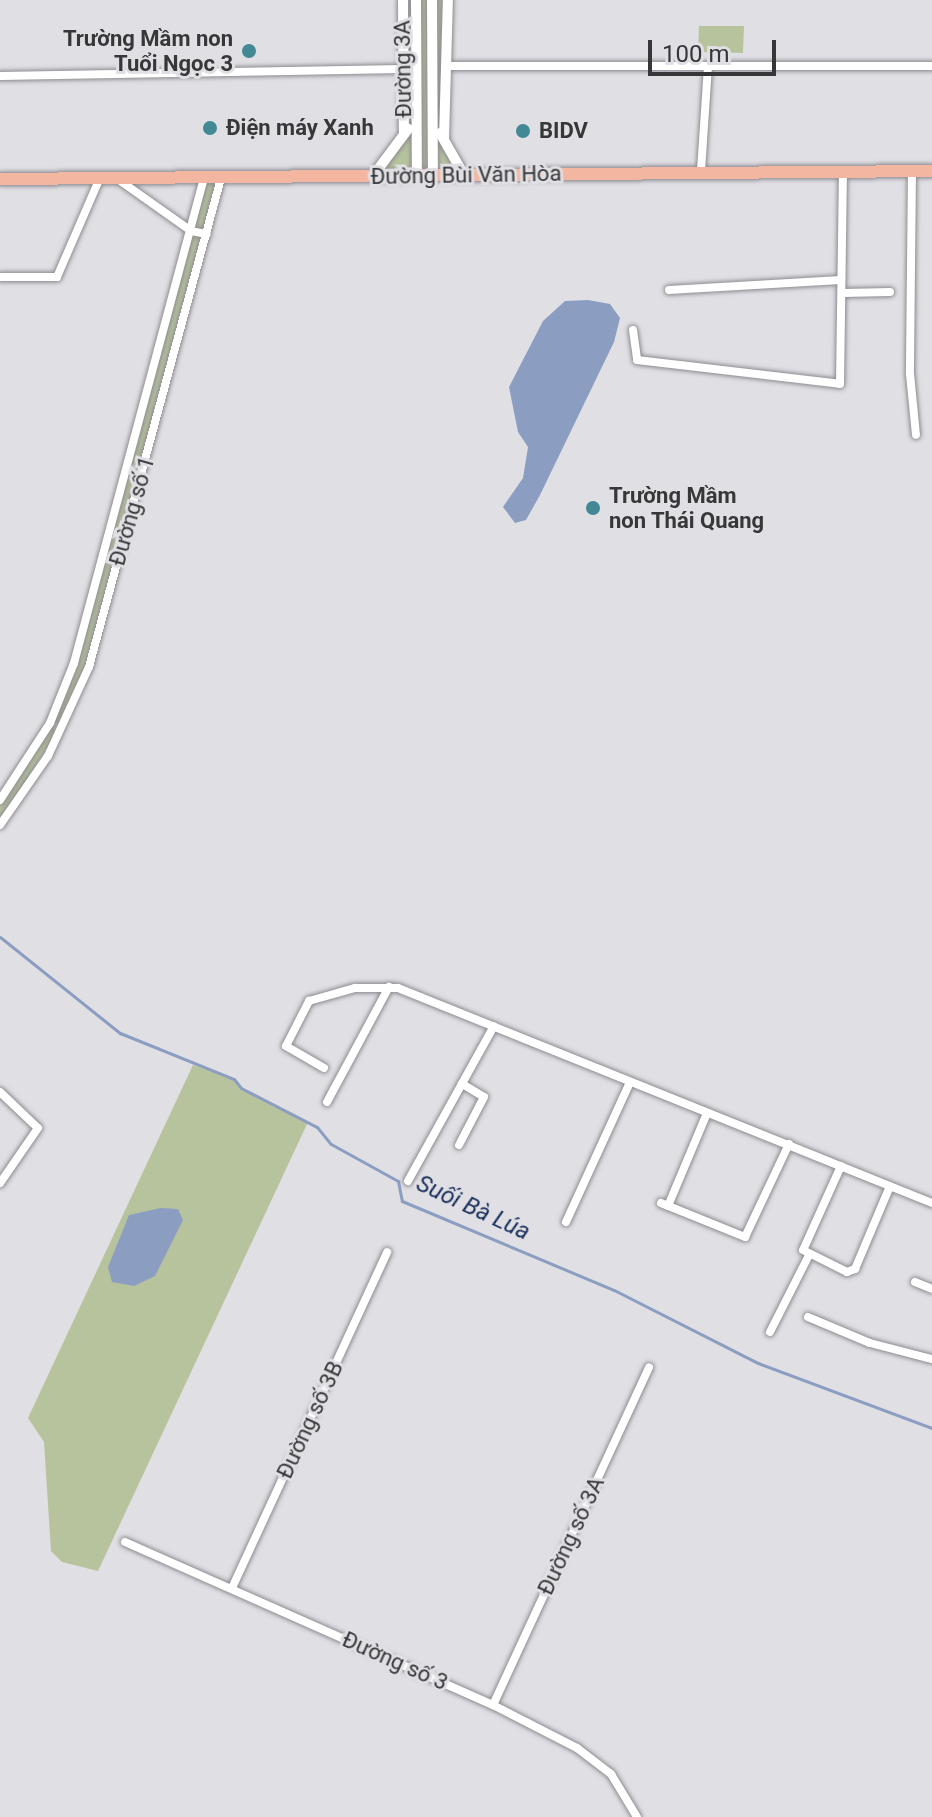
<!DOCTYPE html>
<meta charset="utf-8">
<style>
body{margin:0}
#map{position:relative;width:932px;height:1817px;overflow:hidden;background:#e0dfe4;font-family:Roboto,sans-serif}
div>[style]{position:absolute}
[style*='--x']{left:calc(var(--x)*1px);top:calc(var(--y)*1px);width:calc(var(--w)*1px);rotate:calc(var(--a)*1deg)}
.green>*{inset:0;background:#b7c39d}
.water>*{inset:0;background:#8b9ec1}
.stream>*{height:3px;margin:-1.5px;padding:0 1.5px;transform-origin:1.5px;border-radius:1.5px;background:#8b9ec1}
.roads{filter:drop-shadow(0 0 2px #8d8c91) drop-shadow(0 0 2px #8d8c91)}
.minor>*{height:8px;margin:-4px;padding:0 4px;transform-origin:4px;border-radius:4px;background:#fff}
.tertiary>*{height:10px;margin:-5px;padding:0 5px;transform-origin:5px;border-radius:5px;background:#fff}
.primary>*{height:12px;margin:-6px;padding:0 6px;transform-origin:6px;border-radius:6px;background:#f3b6a1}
.dots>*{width:22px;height:22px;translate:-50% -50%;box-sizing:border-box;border:4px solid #e0dfe4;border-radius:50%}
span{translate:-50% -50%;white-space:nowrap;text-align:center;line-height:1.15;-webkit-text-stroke:6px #e0dfe4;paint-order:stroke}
.poi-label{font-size:22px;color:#373638;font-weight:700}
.right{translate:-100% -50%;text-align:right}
.left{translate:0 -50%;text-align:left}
.street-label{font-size:22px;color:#373638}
.water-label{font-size:24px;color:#19305d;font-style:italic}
.scale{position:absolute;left:648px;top:40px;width:128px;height:36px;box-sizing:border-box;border:4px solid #373638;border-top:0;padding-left:10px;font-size:24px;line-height:28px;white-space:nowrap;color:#373638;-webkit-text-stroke:6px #e0dfe4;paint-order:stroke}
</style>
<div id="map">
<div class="green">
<i style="clip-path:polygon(407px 0,411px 25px,409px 123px)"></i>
<i style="clip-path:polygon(421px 0,427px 0,428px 170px,422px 171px)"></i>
<i style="clip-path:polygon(437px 0,443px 0,439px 124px,437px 120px)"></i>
<i style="clip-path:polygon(699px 26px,744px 26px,743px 53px,698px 52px)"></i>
<i style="clip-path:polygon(411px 128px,412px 171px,383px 171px)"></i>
<i style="clip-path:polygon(437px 132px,456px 170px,438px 170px)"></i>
<i style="clip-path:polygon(217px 182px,205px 230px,195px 228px,206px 183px)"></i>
<i style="clip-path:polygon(193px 234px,203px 236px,142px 465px,131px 465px)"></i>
<i style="clip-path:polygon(129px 471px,140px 471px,87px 666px,61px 725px,53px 722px,77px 664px)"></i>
<i style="clip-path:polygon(51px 727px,58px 731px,0 820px,0 806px)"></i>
<i style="clip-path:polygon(193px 1065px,234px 1079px,241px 1088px,308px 1122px,98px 1571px,62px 1562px,51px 1551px,44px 1442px,28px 1418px)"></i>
</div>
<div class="water">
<i style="clip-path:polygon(588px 300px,610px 304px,620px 318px,614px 342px,540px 495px,526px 520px,515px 523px,503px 507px,523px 478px,528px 447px,518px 432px,509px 387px,543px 321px,565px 301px)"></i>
<i style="clip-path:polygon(161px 1208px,178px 1209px,183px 1220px,155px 1276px,134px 1286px,112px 1282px,108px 1267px,129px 1215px)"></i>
</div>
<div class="stream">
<i style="--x:0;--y:937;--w:154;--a:38.7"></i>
<i style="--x:120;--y:1033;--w:123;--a:22"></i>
<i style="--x:234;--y:1079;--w:11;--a:52"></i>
<i style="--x:241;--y:1088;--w:85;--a:27.2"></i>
<i style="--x:317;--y:1127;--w:22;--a:51"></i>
<i style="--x:331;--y:1144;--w:77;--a:28.9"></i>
<i style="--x:398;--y:1181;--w:20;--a:79"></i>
<i style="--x:402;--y:1201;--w:230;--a:22.8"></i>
<i style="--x:614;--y:1290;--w:161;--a:26.9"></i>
<i style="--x:758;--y:1363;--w:186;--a:20.5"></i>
</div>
<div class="roads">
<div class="minor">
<i style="--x:445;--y:66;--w:487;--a:0"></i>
<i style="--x:0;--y:76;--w:403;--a:-1"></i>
<i style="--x:701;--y:171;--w:105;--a:-86.2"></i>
<i style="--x:912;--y:171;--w:203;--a:90.6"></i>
<i style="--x:910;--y:374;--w:61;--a:84.4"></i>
<i style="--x:119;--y:180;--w:88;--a:35.3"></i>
<i style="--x:191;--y:231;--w:16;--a:11"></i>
<i style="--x:0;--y:277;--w:57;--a:0"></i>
<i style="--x:57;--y:277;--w:106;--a:-66.6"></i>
<i style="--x:669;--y:290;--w:172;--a:-3.3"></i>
<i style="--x:843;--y:293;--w:47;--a:-1.2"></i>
<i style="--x:633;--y:330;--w:30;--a:82"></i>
<i style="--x:637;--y:360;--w:204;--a:6.7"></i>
<i style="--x:840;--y:384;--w:212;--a:-89.2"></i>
<i style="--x:0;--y:800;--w:92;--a:-57"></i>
<i style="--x:50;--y:723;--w:65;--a:-68.2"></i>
<i style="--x:74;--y:663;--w:502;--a:-75"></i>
<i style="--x:0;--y:825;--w:84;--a:-55.2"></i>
<i style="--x:48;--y:756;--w:98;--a:-65.3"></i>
<i style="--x:89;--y:667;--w:507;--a:-74.89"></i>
<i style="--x:324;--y:1068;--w:44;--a:-149.9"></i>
<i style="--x:286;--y:1046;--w:51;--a:-62.9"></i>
<i style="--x:309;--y:1001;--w:48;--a:-15.8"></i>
<i style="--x:355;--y:988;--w:43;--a:0"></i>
<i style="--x:398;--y:988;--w:576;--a:21.93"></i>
<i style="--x:0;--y:1092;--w:52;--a:43.5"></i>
<i style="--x:38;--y:1128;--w:67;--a:124.6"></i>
<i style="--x:327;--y:1102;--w:131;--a:-61.7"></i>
<i style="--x:459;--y:1145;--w:54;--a:-62.5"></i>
<i style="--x:484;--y:1097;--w:26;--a:-149"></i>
<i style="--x:841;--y:1166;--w:92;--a:114.3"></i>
<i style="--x:803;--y:1250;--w:49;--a:26.6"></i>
<i style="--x:847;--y:1272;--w:9;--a:-21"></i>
<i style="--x:855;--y:1269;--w:90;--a:-67.1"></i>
<i style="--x:408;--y:1181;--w:177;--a:-61"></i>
<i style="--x:661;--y:1203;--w:91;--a:22"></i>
<i style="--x:745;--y:1237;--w:103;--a:-64.7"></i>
<i style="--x:668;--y:1206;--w:101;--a:-67.2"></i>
<i style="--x:566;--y:1222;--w:154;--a:-65.4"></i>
<i style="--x:915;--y:1282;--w:18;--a:22"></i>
<i style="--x:808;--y:1317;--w:67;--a:22.8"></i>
<i style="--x:870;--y:1343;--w:64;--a:14.5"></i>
<i style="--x:770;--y:1332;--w:86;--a:-63.1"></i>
<i style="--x:125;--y:1542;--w:402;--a:23.9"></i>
<i style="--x:493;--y:1705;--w:94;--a:27.1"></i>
<i style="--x:577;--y:1748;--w:43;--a:37.4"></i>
<i style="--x:611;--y:1774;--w:50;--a:58.8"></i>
<i style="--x:232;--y:1588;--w:370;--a:-65.2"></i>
<i style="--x:493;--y:1705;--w:372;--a:-65.2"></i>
</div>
<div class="tertiary">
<i style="--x:403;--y:0;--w:134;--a:89.6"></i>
<i style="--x:416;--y:0;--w:176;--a:89.7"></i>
<i style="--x:432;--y:0;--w:175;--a:89.7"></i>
<i style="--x:440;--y:133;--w:48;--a:60.3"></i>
<i style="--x:444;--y:139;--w:139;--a:-88.4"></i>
<i style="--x:373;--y:176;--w:59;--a:-53.3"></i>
</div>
<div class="primary">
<i style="--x:0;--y:179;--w:932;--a:-0.49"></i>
</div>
</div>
<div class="dots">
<i style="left:249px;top:51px;background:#438895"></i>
<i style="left:210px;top:128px;background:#438895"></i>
<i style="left:523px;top:131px;background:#438895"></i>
<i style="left:593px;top:508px;background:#438895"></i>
</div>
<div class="poi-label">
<span class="right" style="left:233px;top:51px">Trường Mầm non<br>Tuổi Ngọc 3</span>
<span class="left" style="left:226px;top:128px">Điện máy Xanh</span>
<span class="left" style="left:539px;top:131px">BIDV</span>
<span class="left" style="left:609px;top:508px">Trường Mầm<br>non Thái Quang</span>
</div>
<div class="street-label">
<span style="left:403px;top:69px;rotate:-91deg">Đường 3A</span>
<span style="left:466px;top:175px;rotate:-1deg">Đường Bùi Văn Hòa</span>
<span style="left:132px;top:511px;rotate:-74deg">Đường số 1</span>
<span style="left:310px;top:1420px;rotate:-65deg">Đường số 3B</span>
<span style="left:571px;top:1536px;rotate:-65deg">Đường số 3A</span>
<span style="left:395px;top:1661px;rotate:24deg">Đường số 3</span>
</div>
<div class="water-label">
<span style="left:473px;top:1208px;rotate:25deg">Suối Bà Lúa</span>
</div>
<div class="scale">100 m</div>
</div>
